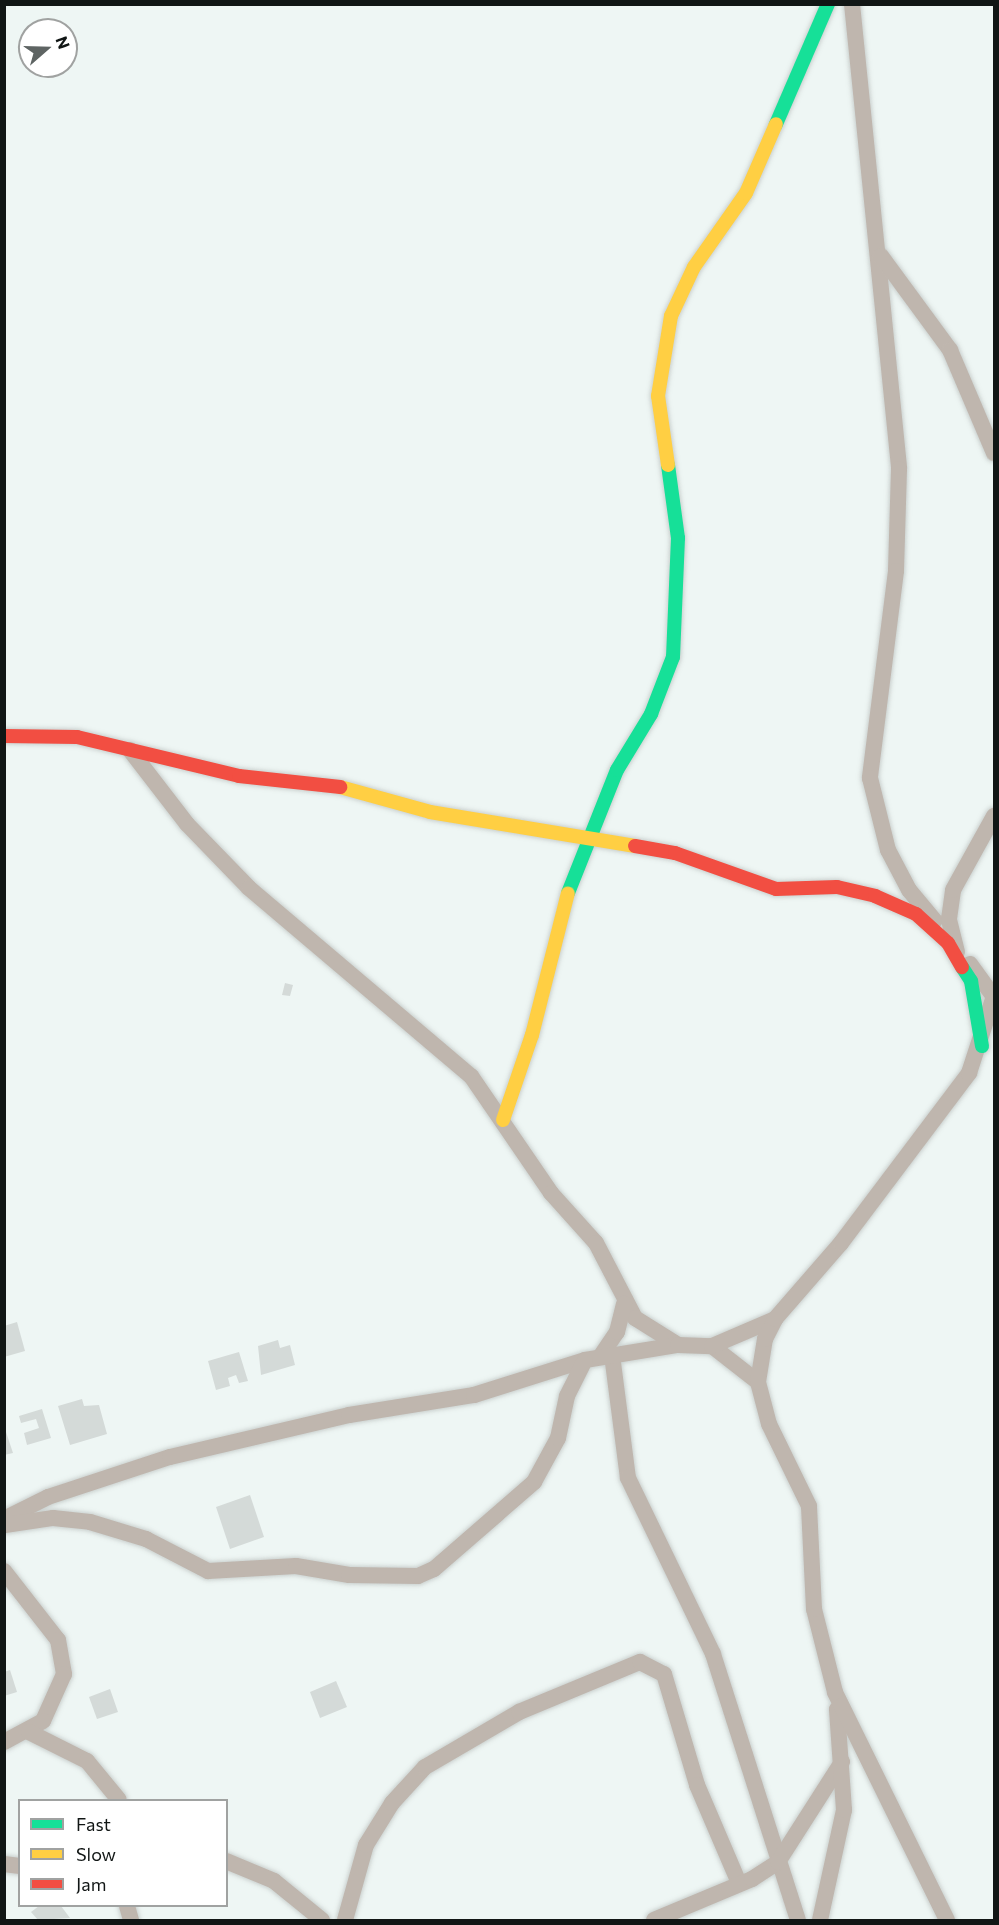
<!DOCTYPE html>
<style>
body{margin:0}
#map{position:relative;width:999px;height:1925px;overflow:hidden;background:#eef6f4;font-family:Commissioner,sans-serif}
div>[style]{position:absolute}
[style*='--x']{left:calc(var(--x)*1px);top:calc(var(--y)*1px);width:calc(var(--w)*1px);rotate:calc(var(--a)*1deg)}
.building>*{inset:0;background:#d4dad8}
.roads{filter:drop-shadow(0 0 2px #cbd1cf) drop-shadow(0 0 2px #cbd1cf)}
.street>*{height:16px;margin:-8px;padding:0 8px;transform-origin:8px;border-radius:8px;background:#bfb6ae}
.fast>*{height:14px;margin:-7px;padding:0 7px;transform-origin:7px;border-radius:7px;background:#16e098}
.slow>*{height:14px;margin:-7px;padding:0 7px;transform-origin:7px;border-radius:7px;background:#ffcf43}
.jam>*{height:14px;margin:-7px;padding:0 7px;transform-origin:7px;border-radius:7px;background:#f24e42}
span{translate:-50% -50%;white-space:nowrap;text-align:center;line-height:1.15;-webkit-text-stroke:5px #fff;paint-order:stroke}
.frame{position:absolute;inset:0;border:6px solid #111615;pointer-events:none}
.legend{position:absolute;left:18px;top:1799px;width:210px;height:108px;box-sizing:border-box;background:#fff;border:2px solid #a0a2a1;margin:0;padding:8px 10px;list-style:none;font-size:18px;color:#111615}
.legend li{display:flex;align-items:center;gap:12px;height:30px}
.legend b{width:30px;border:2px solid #a0a2a1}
.north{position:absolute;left:18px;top:18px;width:60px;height:60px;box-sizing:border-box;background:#fff;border:2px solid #a0a2a1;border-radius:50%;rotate:70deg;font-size:16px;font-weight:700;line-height:24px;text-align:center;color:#111615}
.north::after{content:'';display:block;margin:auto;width:21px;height:27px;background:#5e6463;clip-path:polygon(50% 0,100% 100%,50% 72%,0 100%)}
</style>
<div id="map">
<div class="building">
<i style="clip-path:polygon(285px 983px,293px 985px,290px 996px,282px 995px)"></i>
<i style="clip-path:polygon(17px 1322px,25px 1351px,4px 1357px,4px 1326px)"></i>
<i style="clip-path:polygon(278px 1340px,280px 1348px,290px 1345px,295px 1365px,261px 1375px,258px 1346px)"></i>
<i style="clip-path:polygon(239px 1352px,248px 1381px,239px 1383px,236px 1375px,228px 1378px,230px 1386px,216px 1390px,208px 1361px)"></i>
<i style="clip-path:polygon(82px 1399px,84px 1406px,99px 1405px,107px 1434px,70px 1445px,58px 1406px)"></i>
<i style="clip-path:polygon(42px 1409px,51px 1438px,27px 1445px,24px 1433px,39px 1428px,36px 1419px,21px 1423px,19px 1416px)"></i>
<i style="clip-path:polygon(4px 1426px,13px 1453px,4px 1455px)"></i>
<i style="clip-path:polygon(250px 1495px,264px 1537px,230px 1549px,216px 1507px)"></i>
<i style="clip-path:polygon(10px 1670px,17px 1692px,4px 1696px,4px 1672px)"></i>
<i style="clip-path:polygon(336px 1681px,347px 1707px,320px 1718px,310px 1692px)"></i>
<i style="clip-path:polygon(110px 1689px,118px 1712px,97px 1719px,89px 1697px)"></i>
<i style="clip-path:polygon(39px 1906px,61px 1906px,70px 1918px,38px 1920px,31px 1912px)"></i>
</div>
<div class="roads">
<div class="street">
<i style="--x:852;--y:4;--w:467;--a:84.2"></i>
<i style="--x:899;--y:469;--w:102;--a:91.7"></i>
<i style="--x:896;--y:571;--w:209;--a:97.2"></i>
<i style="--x:870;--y:778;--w:74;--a:76"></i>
<i style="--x:888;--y:850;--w:45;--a:62.3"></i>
<i style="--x:909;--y:890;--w:40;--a:50"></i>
<i style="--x:881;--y:256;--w:117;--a:53.7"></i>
<i style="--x:950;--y:350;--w:112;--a:66.9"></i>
<i style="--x:130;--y:750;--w:93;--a:52.4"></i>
<i style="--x:187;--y:824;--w:89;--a:45.9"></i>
<i style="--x:249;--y:888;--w:291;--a:40.3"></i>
<i style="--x:471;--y:1076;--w:142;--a:55.6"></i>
<i style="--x:551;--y:1193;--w:67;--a:48"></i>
<i style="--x:596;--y:1243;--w:85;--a:62.5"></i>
<i style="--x:635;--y:1318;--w:51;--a:32.1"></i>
<i style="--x:957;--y:952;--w:34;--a:-104"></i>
<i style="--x:949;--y:919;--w:29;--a:-82"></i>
<i style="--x:953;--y:890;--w:85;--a:-61"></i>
<i style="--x:970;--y:964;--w:41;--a:54"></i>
<i style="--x:712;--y:1346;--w:58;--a:38"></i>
<i style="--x:612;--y:1355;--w:124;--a:82.6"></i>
<i style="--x:628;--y:1478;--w:195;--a:64.2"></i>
<i style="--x:713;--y:1654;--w:279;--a:72.3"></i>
<i style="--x:600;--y:1357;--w:30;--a:-56"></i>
<i style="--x:617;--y:1332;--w:29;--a:-76"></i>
<i style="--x:4;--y:1519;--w:49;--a:-26.6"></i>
<i style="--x:48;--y:1497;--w:128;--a:-18.2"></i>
<i style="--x:170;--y:1457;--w:184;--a:-13.2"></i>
<i style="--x:349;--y:1415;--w:127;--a:-9.1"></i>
<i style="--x:474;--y:1395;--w:116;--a:-17.5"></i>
<i style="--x:585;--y:1360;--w:94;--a:-9.2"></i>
<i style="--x:678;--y:1345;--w:34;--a:2"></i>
<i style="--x:712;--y:1346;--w:69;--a:-23.2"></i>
<i style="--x:5;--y:1525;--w:49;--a:-8.3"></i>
<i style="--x:53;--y:1518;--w:37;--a:6"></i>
<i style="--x:90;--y:1522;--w:59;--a:16.9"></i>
<i style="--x:146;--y:1539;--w:70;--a:27.3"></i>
<i style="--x:208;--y:1571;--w:88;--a:-3.3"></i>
<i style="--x:296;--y:1566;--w:54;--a:9.6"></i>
<i style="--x:349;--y:1575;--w:69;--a:0.8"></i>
<i style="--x:418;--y:1576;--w:17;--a:-24"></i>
<i style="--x:434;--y:1569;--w:133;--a:-41"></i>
<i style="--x:534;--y:1482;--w:50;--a:-61.4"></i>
<i style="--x:558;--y:1438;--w:43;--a:-77.9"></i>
<i style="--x:567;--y:1396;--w:40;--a:-63.4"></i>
<i style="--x:4;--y:1571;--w:88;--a:52"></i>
<i style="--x:58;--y:1640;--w:35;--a:80"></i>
<i style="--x:64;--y:1674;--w:51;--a:114.1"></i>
<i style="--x:43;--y:1721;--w:44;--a:151.7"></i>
<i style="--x:29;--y:1732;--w:65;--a:26.6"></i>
<i style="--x:87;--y:1761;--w:50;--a:50.6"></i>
<i style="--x:226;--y:1861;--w:52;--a:22.6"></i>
<i style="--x:274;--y:1881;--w:62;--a:39.1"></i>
<i style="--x:4;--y:1864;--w:16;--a:7"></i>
<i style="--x:127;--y:1906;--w:15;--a:74"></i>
<i style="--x:345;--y:1920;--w:78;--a:-74.4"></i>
<i style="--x:366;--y:1845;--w:49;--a:-58.2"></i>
<i style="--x:392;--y:1803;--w:49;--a:-47.5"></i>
<i style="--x:425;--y:1767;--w:109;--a:-30.3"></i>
<i style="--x:519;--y:1712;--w:131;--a:-22.5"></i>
<i style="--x:640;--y:1662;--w:27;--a:27"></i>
<i style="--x:664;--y:1674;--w:116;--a:73.4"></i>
<i style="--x:697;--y:1785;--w:107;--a:66.8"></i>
<i style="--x:654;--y:1920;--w:106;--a:-22.7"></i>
<i style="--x:752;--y:1879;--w:31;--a:-33"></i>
<i style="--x:778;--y:1862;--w:119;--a:-57.4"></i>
<i style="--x:820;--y:1920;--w:113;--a:-77.7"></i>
<i style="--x:844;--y:1810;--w:101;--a:-94"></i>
<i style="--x:947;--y:1920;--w:254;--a:-116.2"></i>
<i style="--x:835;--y:1692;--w:86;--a:-104.2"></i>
<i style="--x:814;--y:1609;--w:103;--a:-92.8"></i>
<i style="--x:809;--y:1506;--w:91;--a:-116"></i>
<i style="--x:769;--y:1424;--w:43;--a:-104.7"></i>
<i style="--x:758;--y:1382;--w:44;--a:-80.8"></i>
<i style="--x:765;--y:1339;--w:22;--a:-63"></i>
<i style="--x:775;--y:1319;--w:101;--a:-49"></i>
<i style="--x:841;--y:1243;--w:213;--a:-53"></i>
<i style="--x:969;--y:1073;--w:81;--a:-72"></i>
</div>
<div class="fast">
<i style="--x:776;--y:124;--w:131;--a:-66.6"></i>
<i style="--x:568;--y:893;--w:132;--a:-68.3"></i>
<i style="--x:617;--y:770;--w:66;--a:-58.7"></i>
<i style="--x:651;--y:714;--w:61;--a:-68.9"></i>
<i style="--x:673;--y:657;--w:119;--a:-87.6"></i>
<i style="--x:678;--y:538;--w:74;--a:-97.8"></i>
<i style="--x:962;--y:967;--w:17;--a:57"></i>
<i style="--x:971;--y:981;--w:66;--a:80.4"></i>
</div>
<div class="slow">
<i style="--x:668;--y:465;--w:70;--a:-98.2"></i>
<i style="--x:658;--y:396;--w:81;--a:-80.8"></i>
<i style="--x:671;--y:316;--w:54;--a:-64.9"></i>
<i style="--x:694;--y:267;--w:90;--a:-54.9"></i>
<i style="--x:746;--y:193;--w:75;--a:-66.5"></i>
<i style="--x:340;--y:787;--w:93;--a:15.5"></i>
<i style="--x:430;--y:812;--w:208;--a:9.4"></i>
<i style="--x:503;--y:1120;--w:90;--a:-71.2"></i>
<i style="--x:532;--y:1035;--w:146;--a:-75.8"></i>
</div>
<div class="jam">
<i style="--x:4;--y:736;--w:73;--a:0.8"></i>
<i style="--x:77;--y:737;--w:167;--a:13.5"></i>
<i style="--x:239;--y:776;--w:102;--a:6.2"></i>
<i style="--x:635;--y:846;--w:41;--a:9.9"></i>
<i style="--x:675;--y:853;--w:107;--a:19.6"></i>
<i style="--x:776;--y:889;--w:61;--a:-1.9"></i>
<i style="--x:837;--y:887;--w:39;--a:13"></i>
<i style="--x:875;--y:896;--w:45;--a:23.7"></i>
<i style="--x:916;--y:914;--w:43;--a:42.2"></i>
<i style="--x:948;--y:943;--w:28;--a:60"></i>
</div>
</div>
<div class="frame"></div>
<ul class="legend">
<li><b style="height:8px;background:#16e098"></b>Fast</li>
<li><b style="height:8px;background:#ffcf43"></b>Slow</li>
<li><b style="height:8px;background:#f24e42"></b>Jam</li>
</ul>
<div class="north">N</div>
</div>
